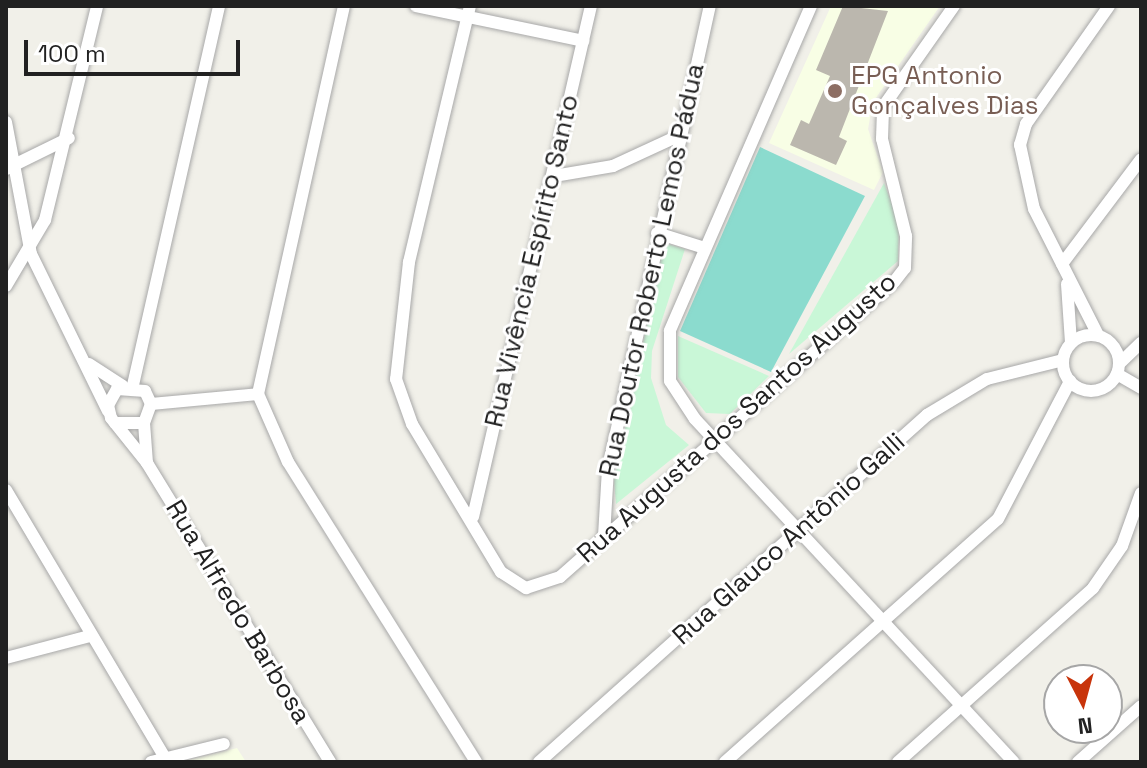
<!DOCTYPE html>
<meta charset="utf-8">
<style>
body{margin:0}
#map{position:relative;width:1147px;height:768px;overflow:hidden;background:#f1f0e9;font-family:"Space Grotesk",sans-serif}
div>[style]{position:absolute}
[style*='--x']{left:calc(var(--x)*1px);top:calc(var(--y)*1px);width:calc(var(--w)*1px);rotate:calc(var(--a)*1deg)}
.education>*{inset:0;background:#f8fee5}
.park>*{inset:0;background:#c9f7d7}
.pitch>*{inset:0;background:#8bdbce}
.building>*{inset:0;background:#bbb7ae}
.roads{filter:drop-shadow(0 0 2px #a8a8a8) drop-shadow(0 0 2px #a8a8a8)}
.minor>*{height:12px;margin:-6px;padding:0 6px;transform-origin:6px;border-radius:6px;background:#fff}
.minor>.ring{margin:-6px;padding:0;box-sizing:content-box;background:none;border:12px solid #fff;border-radius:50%}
.dots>*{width:22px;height:22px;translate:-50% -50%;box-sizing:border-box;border:4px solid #fff;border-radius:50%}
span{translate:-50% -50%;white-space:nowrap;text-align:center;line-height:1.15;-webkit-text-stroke:6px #fff;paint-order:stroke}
.education-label{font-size:26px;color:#785e54}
.left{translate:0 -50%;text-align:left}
.street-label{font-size:26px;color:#212121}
.frame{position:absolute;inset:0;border:8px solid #212121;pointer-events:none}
.north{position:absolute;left:1043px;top:664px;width:80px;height:80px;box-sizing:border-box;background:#fff;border:2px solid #a6a6a6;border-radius:50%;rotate:174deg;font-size:22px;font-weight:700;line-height:32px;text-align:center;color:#212121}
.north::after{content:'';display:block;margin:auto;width:28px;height:36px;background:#c8340b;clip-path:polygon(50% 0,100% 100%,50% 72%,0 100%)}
.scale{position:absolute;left:24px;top:40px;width:216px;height:36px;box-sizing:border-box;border:4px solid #212121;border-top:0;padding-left:10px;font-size:24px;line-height:28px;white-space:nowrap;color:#212121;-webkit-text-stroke:6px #fff;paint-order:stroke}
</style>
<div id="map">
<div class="education">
<i style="clip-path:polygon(831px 6px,940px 6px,873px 102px,868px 129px,883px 172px,874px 190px,769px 143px)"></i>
<i style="clip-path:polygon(237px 748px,246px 762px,181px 762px)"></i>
</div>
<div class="park">
<i style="clip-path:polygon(884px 183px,899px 223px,898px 261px,789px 354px)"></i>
<i style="clip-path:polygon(664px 243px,685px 249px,652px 351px,651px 378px,666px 425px,689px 445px,616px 504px,614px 481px)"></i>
<i style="clip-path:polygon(678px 336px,769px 376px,730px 414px,706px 413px,678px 377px)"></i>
</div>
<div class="pitch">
<i style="clip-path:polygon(760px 147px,865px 196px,771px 372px,680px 331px)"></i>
</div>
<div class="building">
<i style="clip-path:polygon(843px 6px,888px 11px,839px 137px,847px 141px,836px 165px,790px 145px,801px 120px,809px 124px,830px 76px,816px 70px)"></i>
</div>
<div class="roads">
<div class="minor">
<i style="--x:344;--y:6;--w:397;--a:102.5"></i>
<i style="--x:258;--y:394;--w:74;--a:66.2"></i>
<i style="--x:288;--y:462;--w:354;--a:57.9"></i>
<i style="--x:416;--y:6;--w:171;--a:11.8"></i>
<i style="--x:470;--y:6;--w:263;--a:103.4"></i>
<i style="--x:409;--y:262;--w:118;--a:96.3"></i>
<i style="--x:396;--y:379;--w:48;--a:70.4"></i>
<i style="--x:412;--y:424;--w:173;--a:59"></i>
<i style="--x:501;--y:572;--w:30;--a:33"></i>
<i style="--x:526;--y:588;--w:36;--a:-18"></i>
<i style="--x:560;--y:577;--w:446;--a:-41.5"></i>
<i style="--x:894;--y:282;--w:18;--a:-52"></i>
<i style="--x:905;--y:268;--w:32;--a:-88"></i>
<i style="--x:906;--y:236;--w:100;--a:-103.9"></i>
<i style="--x:882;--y:139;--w:32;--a:-88"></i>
<i style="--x:883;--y:107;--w:123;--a:-54.9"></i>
<i style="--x:811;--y:6;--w:354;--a:113.5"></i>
<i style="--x:670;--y:331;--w:50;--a:90"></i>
<i style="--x:670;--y:381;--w:45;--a:56.7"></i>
<i style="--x:695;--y:419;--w:468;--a:47.1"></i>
<i style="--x:6;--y:122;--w:134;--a:79.3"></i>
<i style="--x:31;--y:254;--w:175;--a:63.9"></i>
<i style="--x:6;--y:169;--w:70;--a:-26.2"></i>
<i style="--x:554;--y:176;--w:60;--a:-9.6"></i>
<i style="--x:613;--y:166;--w:74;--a:-24.8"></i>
<i style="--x:657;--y:233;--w:50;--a:17.4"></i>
<i style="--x:1062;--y:264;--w:131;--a:-53"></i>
<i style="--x:1067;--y:284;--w:59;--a:86.1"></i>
<i style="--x:6;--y:286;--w:77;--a:-59.4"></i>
<i style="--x:45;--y:220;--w:220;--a:-76.3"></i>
<i class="ring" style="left:1063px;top:335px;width:44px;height:44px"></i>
<i style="--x:1098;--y:335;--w:141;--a:-116.9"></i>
<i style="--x:1034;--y:209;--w:66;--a:-102.3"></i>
<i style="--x:1020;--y:145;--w:22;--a:-74"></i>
<i style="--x:1026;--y:124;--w:144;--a:-54.9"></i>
<i style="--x:1120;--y:363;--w:29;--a:-44"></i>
<i style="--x:89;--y:364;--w:40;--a:32.9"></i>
<i style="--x:1117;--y:374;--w:28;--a:30"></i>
<i style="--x:133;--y:385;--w:389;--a:-77.2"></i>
<i style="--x:151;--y:404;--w:107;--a:-5.3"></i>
<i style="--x:115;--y:423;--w:29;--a:0"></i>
<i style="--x:144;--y:423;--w:20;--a:-70"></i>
<i style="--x:151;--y:404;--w:14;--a:-115"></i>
<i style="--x:145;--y:391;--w:28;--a:-176"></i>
<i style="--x:117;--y:389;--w:18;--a:119"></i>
<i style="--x:108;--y:405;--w:13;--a:77"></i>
<i style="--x:111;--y:418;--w:58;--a:51.3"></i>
<i style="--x:147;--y:463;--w:351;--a:58.5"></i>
<i style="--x:144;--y:423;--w:40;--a:85.7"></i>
<i style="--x:6;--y:490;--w:312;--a:59.3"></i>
<i style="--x:473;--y:517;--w:524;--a:-77"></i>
<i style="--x:604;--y:536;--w:67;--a:-86.6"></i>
<i style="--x:608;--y:469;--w:474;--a:-77.6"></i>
<i style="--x:6;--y:658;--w:87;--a:-14.7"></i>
<i style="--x:151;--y:762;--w:75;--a:-13.9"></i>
<i style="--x:539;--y:762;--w:521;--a:-41.81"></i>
<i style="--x:927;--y:415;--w:70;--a:-31"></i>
<i style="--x:987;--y:379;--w:78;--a:-14"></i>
<i style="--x:725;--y:762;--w:365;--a:-41.7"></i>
<i style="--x:998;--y:519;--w:156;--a:-62.4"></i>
<i style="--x:898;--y:762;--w:261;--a:-41.7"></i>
<i style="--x:1093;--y:588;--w:51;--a:-55.4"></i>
<i style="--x:1122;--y:546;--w:56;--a:-70.3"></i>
<i style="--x:1078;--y:762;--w:84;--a:-41.6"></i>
</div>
</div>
<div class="dots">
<i style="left:835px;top:91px;background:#8d6e63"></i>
</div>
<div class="education-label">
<span class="left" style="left:851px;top:91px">EPG Antonio<br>Gonçalves Dias</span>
</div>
<div class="street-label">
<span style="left:532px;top:261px;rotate:-77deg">Rua Vivência Espírito Santo</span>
<span style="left:652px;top:270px;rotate:-78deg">Rua Doutor Roberto Lemos Pádua</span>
<span style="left:737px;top:418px;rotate:-42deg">Rua Augusta dos Santos Augusto</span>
<span style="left:789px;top:539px;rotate:-42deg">Rua Glauco Antônio Galli</span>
<span style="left:238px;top:612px;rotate:59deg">Rua Alfredo Barbosa</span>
</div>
<div class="frame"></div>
<div class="north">N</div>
<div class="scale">100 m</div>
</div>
